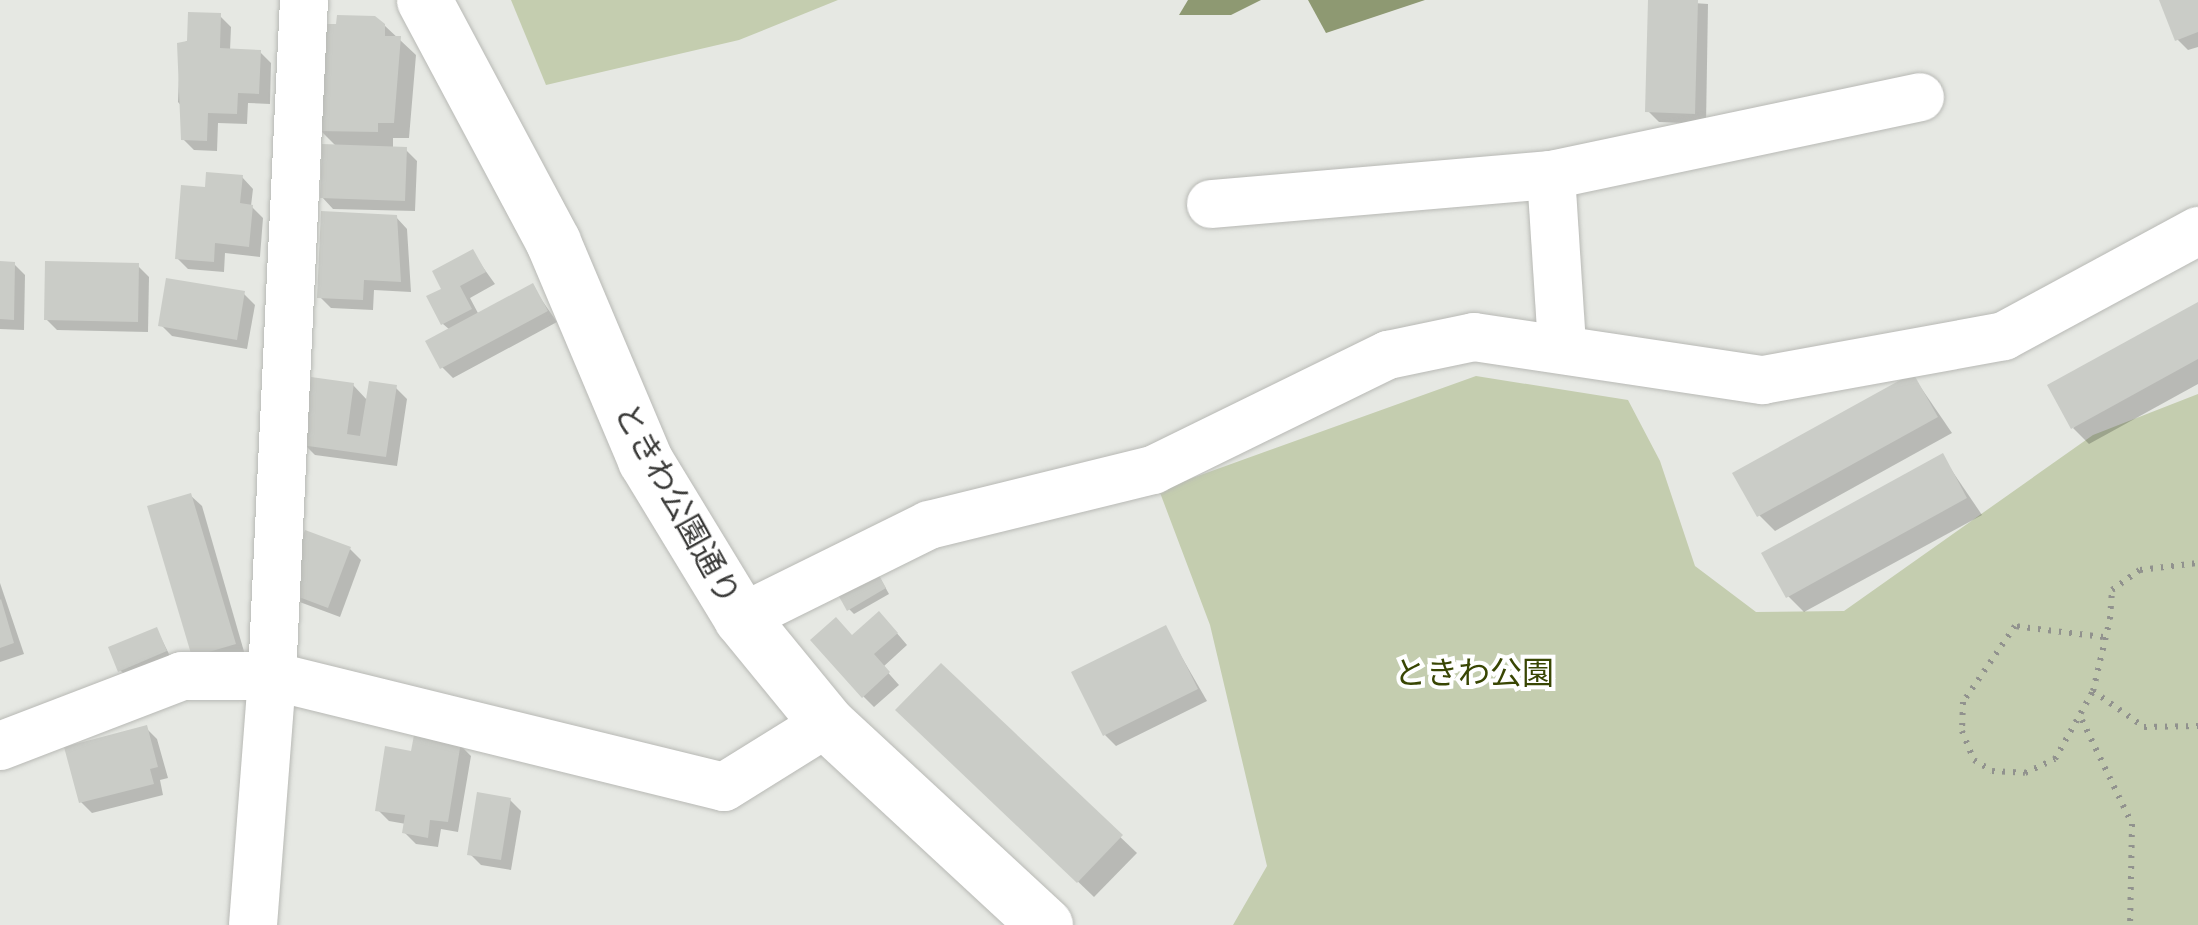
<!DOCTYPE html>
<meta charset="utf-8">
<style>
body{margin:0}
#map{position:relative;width:2198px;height:925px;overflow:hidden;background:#e6e8e3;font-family:Arial,"Noto Sans JP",sans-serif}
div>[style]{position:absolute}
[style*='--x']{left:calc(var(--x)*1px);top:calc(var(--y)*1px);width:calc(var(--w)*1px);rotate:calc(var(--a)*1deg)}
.green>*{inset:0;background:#c4cdaf}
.water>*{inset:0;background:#8e9972}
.shadow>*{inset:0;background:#0003}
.building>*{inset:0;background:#caccc7}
.path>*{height:6px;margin-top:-3px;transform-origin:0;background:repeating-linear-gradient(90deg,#91928e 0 2.5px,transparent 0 10.5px)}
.roads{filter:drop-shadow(0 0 2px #b8b9b5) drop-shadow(0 0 2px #b8b9b5)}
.street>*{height:48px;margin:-24px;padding:0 24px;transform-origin:24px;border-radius:24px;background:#fff}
.secondary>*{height:55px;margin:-27.5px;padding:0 27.5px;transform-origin:27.5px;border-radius:27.5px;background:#fff}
span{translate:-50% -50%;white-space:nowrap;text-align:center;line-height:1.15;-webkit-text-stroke:8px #fff;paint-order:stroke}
.street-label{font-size:32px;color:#3a3a38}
.park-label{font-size:32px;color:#394603}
</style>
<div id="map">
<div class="green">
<i style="clip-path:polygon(511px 0,838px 0,739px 40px,546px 85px)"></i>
<i style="clip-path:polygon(1476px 376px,1628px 400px,1660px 461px,1695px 566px,1756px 612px,1844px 611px,2093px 435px,2198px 394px,2198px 925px,1233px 925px,1267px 866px,1210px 625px,1159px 490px)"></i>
</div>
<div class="water">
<i style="clip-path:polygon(1188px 0,1261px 0,1231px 15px,1179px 15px)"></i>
<i style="clip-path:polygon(1308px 0,1425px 0,1326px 33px)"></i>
</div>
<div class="shadow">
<i style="clip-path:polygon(1650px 0,1708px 4px,1706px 124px,1659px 122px,1648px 111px)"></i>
<i style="clip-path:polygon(2161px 0,2198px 0,2198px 47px,2188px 50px,2177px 39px)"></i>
<i style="clip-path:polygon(220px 16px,231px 27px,230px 51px,260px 52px,271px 63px,270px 104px,248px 103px,247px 124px,218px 123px,217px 151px,194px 150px,183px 139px,184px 109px,178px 102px,180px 46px)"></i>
<i style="clip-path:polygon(384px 25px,416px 55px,409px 138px,393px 138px,393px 149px,406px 150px,417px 161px,415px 211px,333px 209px,322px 197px,337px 147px,320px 130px)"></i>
<i style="clip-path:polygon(242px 177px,253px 189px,251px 206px,263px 218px,260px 257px,225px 253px,224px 272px,188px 269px,177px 258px,207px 189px)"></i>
<i style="clip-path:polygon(396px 217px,407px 229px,411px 292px,374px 290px,373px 310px,331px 308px,320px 297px)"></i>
<i style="clip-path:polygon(472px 252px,495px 284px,470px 298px,479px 315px,532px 286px,557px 322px,453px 378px,442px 367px,450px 330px,443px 324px,444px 290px)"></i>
<i style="clip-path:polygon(0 264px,14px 264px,25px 275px,24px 330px,0 329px)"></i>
<i style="clip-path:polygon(138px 266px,149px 277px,148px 332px,57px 330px,46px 319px)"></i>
<i style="clip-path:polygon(244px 294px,255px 305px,247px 349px,172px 336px,161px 325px)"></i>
<i style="clip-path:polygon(2198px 305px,2198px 384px,2089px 444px,2073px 428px)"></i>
<i style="clip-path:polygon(1913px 376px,1952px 433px,1775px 531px,1759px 515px)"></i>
<i style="clip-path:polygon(353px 385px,368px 401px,395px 387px,407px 399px,397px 466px,315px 455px,304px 444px)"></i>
<i style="clip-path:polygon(1942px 456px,1982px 515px,1804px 612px,1788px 596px)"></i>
<i style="clip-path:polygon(190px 495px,202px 506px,245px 655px,205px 667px)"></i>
<i style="clip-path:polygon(350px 549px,361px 560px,340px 617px,297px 601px,286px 590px)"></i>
<i style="clip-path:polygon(879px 576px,889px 594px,854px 614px,849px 609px)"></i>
<i style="clip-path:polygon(0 583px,24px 654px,0 662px)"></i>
<i style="clip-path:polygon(890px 625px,907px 645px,883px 667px,899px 685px,874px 707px,863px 696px,852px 638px)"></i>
<i style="clip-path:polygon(1165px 628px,1207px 701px,1116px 746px,1105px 735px)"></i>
<i style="clip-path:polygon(157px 630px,170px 656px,125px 675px,120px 670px)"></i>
<i style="clip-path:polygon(941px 666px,1137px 853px,1094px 897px,899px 710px)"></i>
<i style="clip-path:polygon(146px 728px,157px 739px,168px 778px,160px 780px,163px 795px,92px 813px,81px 802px)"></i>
<i style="clip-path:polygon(460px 745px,471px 756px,458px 832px,441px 829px,438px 847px,416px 844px,405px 833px,406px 824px,389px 821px,378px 810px,413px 754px)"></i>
<i style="clip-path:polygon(510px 800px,521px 811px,511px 870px,481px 865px,470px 854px)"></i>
</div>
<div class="building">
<i style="clip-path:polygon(1648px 0,1698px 0,1695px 114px,1645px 112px)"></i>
<i style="clip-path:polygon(2159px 0,2198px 0,2198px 32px,2175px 41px)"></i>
<i style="clip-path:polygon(188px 12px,221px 13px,220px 48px,261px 50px,259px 94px,238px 93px,237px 114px,208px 113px,207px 141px,181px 140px,177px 43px,187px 41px)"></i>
<i style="clip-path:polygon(337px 15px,375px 16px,385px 24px,385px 36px,401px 36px,394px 123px,378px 123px,378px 132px,317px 131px,319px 24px,336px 24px)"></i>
<i style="clip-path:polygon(322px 144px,407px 147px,405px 201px,320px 198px)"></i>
<i style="clip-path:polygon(206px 172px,243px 175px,240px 203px,253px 205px,249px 247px,215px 243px,214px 262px,175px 259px,181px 185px,205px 187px)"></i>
<i style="clip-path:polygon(321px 211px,397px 215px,401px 282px,364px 280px,363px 300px,317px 298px)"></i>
<i style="clip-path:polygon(473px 249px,486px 272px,460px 286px,472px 309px,441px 325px,426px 296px,441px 289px,432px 271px)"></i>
<i style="clip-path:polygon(0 261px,15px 262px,14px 320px,0 319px)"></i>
<i style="clip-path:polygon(45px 261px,139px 263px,138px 322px,44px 320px)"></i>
<i style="clip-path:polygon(166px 278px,245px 291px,237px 340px,158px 326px)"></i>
<i style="clip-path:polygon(533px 283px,548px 311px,440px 369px,425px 341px)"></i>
<i style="clip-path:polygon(2198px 302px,2198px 359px,2071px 429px,2047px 385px)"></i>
<i style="clip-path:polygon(1913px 373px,1938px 417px,1757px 517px,1732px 473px)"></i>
<i style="clip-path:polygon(311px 377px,354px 383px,347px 434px,360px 436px,369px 381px,397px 385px,386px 457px,301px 445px)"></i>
<i style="clip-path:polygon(1943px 453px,1967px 498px,1786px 598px,1761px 553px)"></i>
<i style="clip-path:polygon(191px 493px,236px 644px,192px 657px,147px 506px)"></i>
<i style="clip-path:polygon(305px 530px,351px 547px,328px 608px,283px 591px)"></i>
<i style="clip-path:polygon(875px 568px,886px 588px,847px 611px,836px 591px)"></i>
<i style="clip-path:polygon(1px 599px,14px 643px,0 648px,0 600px)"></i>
<i style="clip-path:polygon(879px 611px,898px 633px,874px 654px,890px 672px,862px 698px,810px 640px,836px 617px,852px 635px)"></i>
<i style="clip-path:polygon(1166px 625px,1198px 689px,1103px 736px,1071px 672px)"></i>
<i style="clip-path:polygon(157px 627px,167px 651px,118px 672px,108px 647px)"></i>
<i style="clip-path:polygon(941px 663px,1123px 835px,1077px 883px,895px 710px)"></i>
<i style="clip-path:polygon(147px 725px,158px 767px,150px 769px,154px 784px,79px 803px,64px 747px)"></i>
<i style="clip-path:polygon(414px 735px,461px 742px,448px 822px,430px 820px,428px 838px,402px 833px,405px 815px,375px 811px,385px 746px,411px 751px)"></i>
<i style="clip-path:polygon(477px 792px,511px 798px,501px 860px,467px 855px)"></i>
</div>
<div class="path">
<i style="--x:2103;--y:637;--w:89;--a:-172.9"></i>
<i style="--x:2015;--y:626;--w:92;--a:124.4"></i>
<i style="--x:1963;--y:702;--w:29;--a:92"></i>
<i style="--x:1962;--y:731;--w:31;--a:68"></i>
<i style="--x:1974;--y:760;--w:21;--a:31"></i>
<i style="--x:1992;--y:771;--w:33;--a:3"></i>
<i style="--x:2025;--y:773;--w:33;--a:-25"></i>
<i style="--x:2055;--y:759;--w:78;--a:-60.8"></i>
<i style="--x:2093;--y:691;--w:74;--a:-76.7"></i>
<i style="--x:2110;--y:619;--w:29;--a:-86"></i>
<i style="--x:2112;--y:590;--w:34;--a:-36"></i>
<i style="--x:2140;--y:570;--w:58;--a:-6.9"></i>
<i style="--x:2093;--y:691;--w:62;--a:35.2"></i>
<i style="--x:2144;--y:727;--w:54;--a:-1.1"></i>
<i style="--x:2082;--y:720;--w:115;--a:64.3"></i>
<i style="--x:2132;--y:824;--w:101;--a:91.1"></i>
</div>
<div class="roads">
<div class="street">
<i style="--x:1551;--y:175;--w:171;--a:86.3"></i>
<i style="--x:1211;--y:204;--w:341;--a:-4.9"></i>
<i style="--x:1551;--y:175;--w:377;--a:-11.9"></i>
<i style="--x:741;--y:618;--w:210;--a:-26.3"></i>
<i style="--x:929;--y:525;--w:231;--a:-13.8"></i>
<i style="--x:1153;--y:470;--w:262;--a:-26.1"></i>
<i style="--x:1388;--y:355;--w:88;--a:-11.8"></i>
<i style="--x:1474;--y:337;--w:292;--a:8.5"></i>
<i style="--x:1763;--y:380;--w:245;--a:-10.3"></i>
<i style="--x:2004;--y:336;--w:221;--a:-28.4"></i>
<i style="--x:0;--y:746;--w:195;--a:-21"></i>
<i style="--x:182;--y:676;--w:90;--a:0"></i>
<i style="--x:272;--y:676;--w:465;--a:13.8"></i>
<i style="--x:724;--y:787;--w:121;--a:-31.9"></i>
<i style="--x:253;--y:925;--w:250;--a:-85.6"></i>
<i style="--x:272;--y:676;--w:677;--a:-87.29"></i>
</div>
<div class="secondary">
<i style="--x:424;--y:0;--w:274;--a:61.9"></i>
<i style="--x:553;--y:242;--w:237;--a:67.1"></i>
<i style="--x:645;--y:460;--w:185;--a:58.7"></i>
<i style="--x:741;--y:618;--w:136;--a:50.7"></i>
<i style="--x:827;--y:723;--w:297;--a:42.8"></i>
</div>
</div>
<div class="street-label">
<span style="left:677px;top:504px;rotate:61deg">ときわ公園通り</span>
</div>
<div class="park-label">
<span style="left:1474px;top:673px">ときわ公園</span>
</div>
</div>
